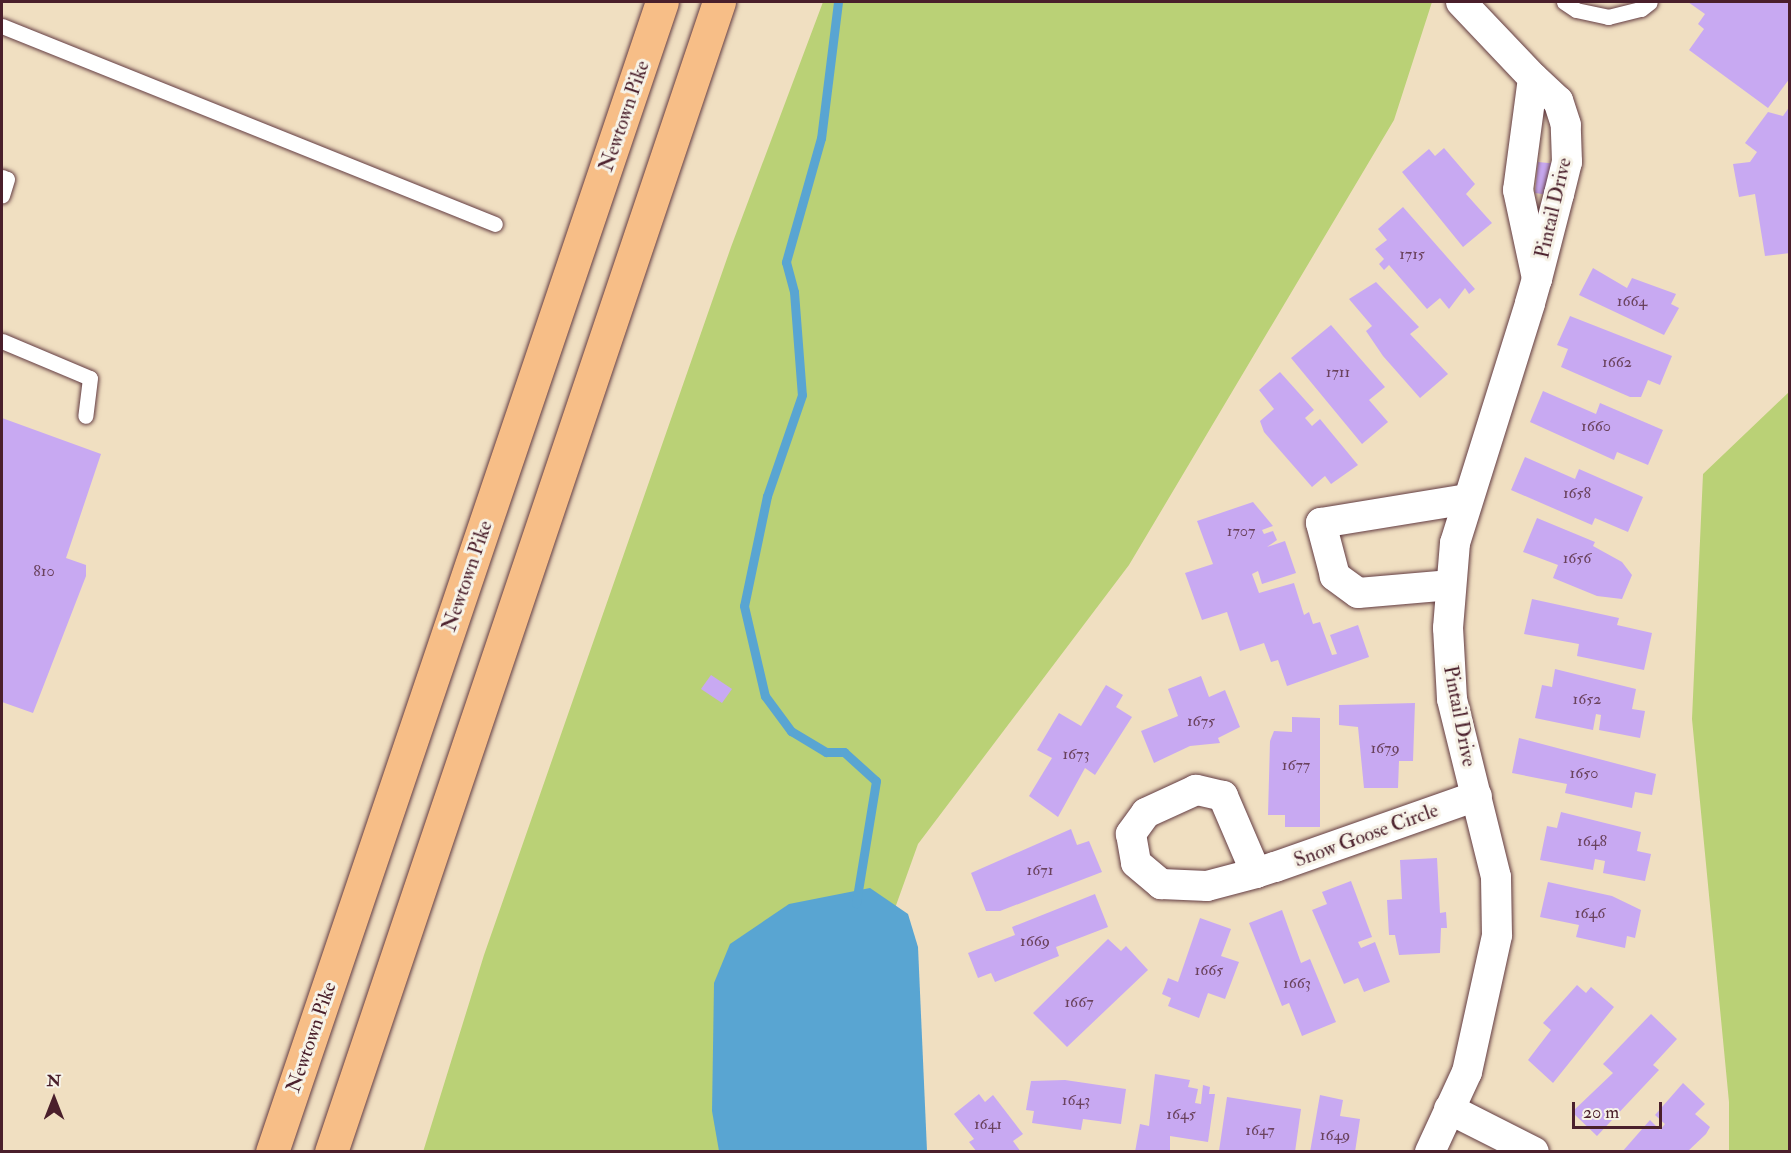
<!DOCTYPE html>
<style>
body{margin:0}
#map{position:relative;width:1791px;height:1153px;overflow:hidden;background:#f0dfc1;font-family:"IM FELL Double Pica",serif}
div>[style]{position:absolute}
[style*='--x']{left:calc(var(--x)*1px);top:calc(var(--y)*1px);width:calc(var(--w)*1px);rotate:calc(var(--a)*1deg)}
.green>*{inset:0;background:#bad176}
.water>*{inset:0;background:#59a5d2}
.stream>*{height:9px;margin:-4.5px;padding:0 4.5px;transform-origin:4.5px;border-radius:4.5px;background:#59a5d2}
.building>*{inset:0;background:#c8a9f2}
.roads{filter:drop-shadow(0 0 2px #633c42) drop-shadow(0 0 2px #633c42)}
.lane>*{height:15px;margin:-7.5px;padding:0 7.5px;transform-origin:7.5px;border-radius:7.5px;background:#fff}
.street>*{height:30px;margin:-15px;padding:0 15px;transform-origin:15px;border-radius:15px;background:#fff}
.highway>*{height:33px;margin:-16.5px;padding:0 16.5px;transform-origin:16.5px;border-radius:16.5px;background:#f7be87}
span{translate:-50% -50%;white-space:nowrap;text-align:center;line-height:1.15;-webkit-text-stroke:6px #f7f3e8;paint-order:stroke}
.number-label{font-size:16px;color:#6a425d}
.number-label span{-webkit-text-stroke-width:0}
.street-label{font-size:20px;color:#4a1f2b}
.frame{position:absolute;inset:0;border:3px solid #4a1f2b;pointer-events:none}
.north{position:absolute;left:24px;top:1069px;width:60px;height:60px;-webkit-text-stroke:4px #f7f3e8;paint-order:stroke;rotate:0deg;font-size:16px;font-weight:700;line-height:24px;text-align:center;color:#4a1f2b}
.north::after{content:'';display:block;margin:auto;width:21px;height:27px;background:#4a1f2b;clip-path:polygon(50% 0,100% 100%,50% 72%,0 100%)}
.scale{position:absolute;left:1572px;top:1102px;width:90px;height:27px;box-sizing:border-box;border:3px solid #4a1f2b;border-top:0;padding-left:8px;font-size:18px;line-height:21px;white-space:nowrap;color:#4a1f2b;-webkit-text-stroke:4px #f7f3e8;paint-order:stroke}
</style>
<div id="map">
<div class="green">
<i style="clip-path:polygon(823px 2px,1432px 2px,1394px 120px,1129px 565px,918px 844px,808px 1151px,423px 1152px,484px 955px,731px 247px)"></i>
<i style="clip-path:polygon(1789px 392px,1789px 1151px,1729px 1151px,1729px 1102px,1692px 719px,1703px 474px)"></i>
</div>
<div class="water">
<i style="clip-path:polygon(870px 888px,908px 914px,918px 947px,927px 1151px,719px 1151px,712px 1111px,714px 983px,730px 944px,789px 904px)"></i>
</div>
<div class="stream">
<i style="--x:838;--y:2;--w:137;--a:97.1"></i>
<i style="--x:821;--y:138;--w:129;--a:105.8"></i>
<i style="--x:786;--y:262;--w:31;--a:75"></i>
<i style="--x:794;--y:292;--w:103;--a:85.6"></i>
<i style="--x:802;--y:395;--w:107;--a:109.1"></i>
<i style="--x:767;--y:496;--w:112;--a:101.8"></i>
<i style="--x:744;--y:606;--w:92;--a:76.9"></i>
<i style="--x:765;--y:696;--w:44;--a:53.4"></i>
<i style="--x:791;--y:731;--w:41;--a:31"></i>
<i style="--x:826;--y:752;--w:18;--a:0"></i>
<i style="--x:844;--y:752;--w:43;--a:42.2"></i>
<i style="--x:876;--y:781;--w:124;--a:99.3"></i>
</div>
<div class="building">
<i style="clip-path:polygon(1688px 2px,1790px 2px,1790px 78px,1768px 108px,1689px 50px,1704px 29px,1698px 24px,1705px 14px)"></i>
<i style="clip-path:polygon(1790px 106px,1790px 253px,1765px 256px,1755px 194px,1739px 197px,1733px 164px,1750px 162px,1757px 152px,1745px 143px,1768px 112px,1783px 116px)"></i>
<i style="clip-path:polygon(1444px 148px,1475px 184px,1466px 194px,1492px 223px,1463px 247px,1402px 172px,1429px 149px,1435px 156px)"></i>
<i style="clip-path:polygon(1538px 162px,1559px 164px,1555px 196px,1535px 193px)"></i>
<i style="clip-path:polygon(1403px 207px,1475px 289px,1469px 294px,1465px 288px,1449px 309px,1440px 298px,1427px 309px,1389px 265px,1384px 270px,1379px 264px,1384px 259px,1375px 249px,1387px 240px,1378px 229px)"></i>
<i style="clip-path:polygon(1593px 268px,1627px 288px,1632px 278px,1676px 294px,1671px 304px,1679px 308px,1664px 335px,1579px 295px)"></i>
<i style="clip-path:polygon(1376px 282px,1419px 327px,1410px 334px,1448px 374px,1420px 398px,1383px 356px,1366px 331px,1372px 326px,1349px 299px)"></i>
<i style="clip-path:polygon(1570px 316px,1672px 356px,1660px 385px,1648px 380px,1641px 397px,1630px 397px,1561px 367px,1568px 349px,1557px 345px)"></i>
<i style="clip-path:polygon(1331px 325px,1385px 387px,1369px 400px,1388px 422px,1362px 444px,1291px 358px)"></i>
<i style="clip-path:polygon(1280px 372px,1314px 410px,1305px 418px,1312px 426px,1320px 419px,1358px 465px,1331px 484px,1325px 476px,1312px 487px,1264px 432px,1260px 421px,1274px 409px,1259px 390px)"></i>
<i style="clip-path:polygon(1543px 391px,1596px 414px,1600px 403px,1663px 430px,1648px 465px,1617px 452px,1614px 460px,1530px 422px)"></i>
<i style="clip-path:polygon(2px 418px,101px 454px,66px 558px,86px 565px,86px 576px,33px 713px,2px 702px)"></i>
<i style="clip-path:polygon(1525px 457px,1575px 479px,1579px 469px,1643px 497px,1628px 532px,1595px 518px,1592px 525px,1511px 490px)"></i>
<i style="clip-path:polygon(1253px 502px,1273px 526px,1262px 530px,1264px 534px,1273px 531px,1277px 540px,1267px 547px,1285px 541px,1296px 573px,1262px 584px,1258px 571px,1252px 574px,1259px 593px,1294px 583px,1304px 615px,1309px 612px,1313px 624px,1320px 622px,1332px 655px,1337px 654px,1330px 635px,1358px 625px,1369px 657px,1287px 686px,1278px 660px,1271px 662px,1264px 643px,1240px 651px,1227px 612px,1202px 620px,1185px 573px,1213px 564px,1197px 521px)"></i>
<i style="clip-path:polygon(1537px 518px,1595px 542px,1593px 546px,1622px 562px,1632px 575px,1622px 599px,1597px 596px,1553px 578px,1558px 565px,1523px 552px)"></i>
<i style="clip-path:polygon(1532px 599px,1619px 618px,1617px 625px,1652px 633px,1644px 670px,1577px 656px,1579px 644px,1524px 634px)"></i>
<i style="clip-path:polygon(1555px 669px,1636px 689px,1632px 709px,1645px 711px,1640px 738px,1599px 730px,1601px 715px,1596px 714px,1593px 730px,1535px 718px,1542px 685px,1552px 687px)"></i>
<i style="clip-path:polygon(711px 675px,732px 689px,722px 703px,701px 689px)"></i>
<i style="clip-path:polygon(1201px 676px,1209px 697px,1225px 690px,1240px 727px,1218px 738px,1220px 743px,1190px 746px,1154px 763px,1141px 731px,1178px 716px,1168px 689px)"></i>
<i style="clip-path:polygon(1106px 685px,1123px 695px,1116px 707px,1132px 717px,1095px 775px,1085px 768px,1058px 817px,1029px 796px,1052px 758px,1037px 750px,1059px 713px,1081px 726px)"></i>
<i style="clip-path:polygon(1415px 703px,1413px 761px,1399px 761px,1398px 788px,1364px 788px,1358px 727px,1339px 725px,1339px 705px)"></i>
<i style="clip-path:polygon(1292px 717px,1320px 718px,1320px 827px,1285px 827px,1285px 815px,1268px 815px,1270px 741px,1274px 731px,1292px 732px)"></i>
<i style="clip-path:polygon(1519px 738px,1656px 774px,1652px 795px,1635px 792px,1632px 808px,1565px 793px,1567px 784px,1512px 773px)"></i>
<i style="clip-path:polygon(1561px 812px,1641px 832px,1637px 851px,1651px 854px,1645px 881px,1603px 873px,1605px 861px,1595px 859px,1593px 870px,1540px 860px,1547px 826px,1557px 828px)"></i>
<i style="clip-path:polygon(1071px 829px,1077px 845px,1089px 841px,1102px 872px,1000px 911px,986px 911px,971px 873px)"></i>
<i style="clip-path:polygon(1437px 858px,1440px 913px,1446px 912px,1447px 928px,1441px 928px,1440px 953px,1399px 955px,1395px 935px,1389px 935px,1387px 900px,1402px 899px,1400px 860px)"></i>
<i style="clip-path:polygon(1351px 881px,1372px 937px,1358px 942px,1361px 948px,1375px 942px,1390px 982px,1364px 992px,1358px 978px,1344px 984px,1312px 910px,1327px 904px,1322px 892px)"></i>
<i style="clip-path:polygon(1548px 882px,1612px 896px,1641px 910px,1635px 938px,1627px 936px,1625px 948px,1576px 937px,1579px 925px,1540px 917px)"></i>
<i style="clip-path:polygon(1095px 894px,1108px 927px,1056px 947px,1059px 956px,995px 982px,991px 973px,978px 978px,968px 953px,1015px 935px,1012px 927px)"></i>
<i style="clip-path:polygon(1282px 910px,1301px 963px,1310px 959px,1336px 1022px,1302px 1036px,1289px 1003px,1282px 1006px,1249px 923px)"></i>
<i style="clip-path:polygon(1200px 918px,1231px 929px,1221px 956px,1239px 962px,1225px 999px,1208px 993px,1199px 1018px,1168px 1006px,1171px 998px,1162px 994px,1168px 978px,1178px 982px)"></i>
<i style="clip-path:polygon(1108px 939px,1121px 951px,1126px 946px,1148px 970px,1067px 1047px,1033px 1013px)"></i>
<i style="clip-path:polygon(1577px 985px,1586px 993px,1591px 987px,1614px 1007px,1553px 1083px,1528px 1060px,1551px 1030px,1543px 1023px)"></i>
<i style="clip-path:polygon(1651px 1014px,1677px 1039px,1653px 1065px,1659px 1070px,1597px 1136px,1572px 1112px,1613px 1073px,1603px 1064px)"></i>
<i style="clip-path:polygon(1155px 1074px,1190px 1080px,1188px 1087px,1198px 1089px,1195px 1103px,1201px 1104px,1203px 1085px,1210px 1087px,1209px 1094px,1215px 1094px,1208px 1142px,1170px 1136px,1170px 1152px,1135px 1152px,1140px 1124px,1149px 1126px)"></i>
<i style="clip-path:polygon(1065px 1080px,1126px 1089px,1121px 1124px,1083px 1119px,1081px 1130px,1032px 1123px,1034px 1111px,1026px 1110px,1031px 1081px)"></i>
<i style="clip-path:polygon(1683px 1083px,1705px 1104px,1695px 1114px,1710px 1127px,1706px 1134px,1687px 1152px,1622px 1152px,1650px 1120px,1660px 1130px,1665px 1124px,1655px 1115px)"></i>
<i style="clip-path:polygon(979px 1094px,985px 1102px,993px 1095px,1023px 1134px,1013px 1141px,1021px 1152px,977px 1152px,969px 1142px,974px 1139px,954px 1114px)"></i>
<i style="clip-path:polygon(1320px 1095px,1343px 1100px,1340px 1116px,1360px 1119px,1355px 1152px,1310px 1152px)"></i>
<i style="clip-path:polygon(1227px 1097px,1301px 1109px,1295px 1152px,1219px 1151px)"></i>
</div>
<div class="roads">
<div class="lane">
<i style="--x:1564;--y:2;--w:14;--a:34"></i>
<i style="--x:1576;--y:10;--w:33;--a:12"></i>
<i style="--x:1608;--y:17;--w:34;--a:-14"></i>
<i style="--x:1641;--y:9;--w:11;--a:-38"></i>
<i style="--x:2;--y:26;--w:531;--a:21.88"></i>
<i style="--x:2;--y:177;--w:5;--a:22"></i>
<i style="--x:7;--y:179;--w:17;--a:107"></i>
<i style="--x:2;--y:341;--w:95;--a:22.8"></i>
<i style="--x:90;--y:378;--w:38;--a:97"></i>
</div>
<div class="street">
<i style="--x:1461;--y:2;--w:105;--a:46.5"></i>
<i style="--x:1451;--y:585;--w:93;--a:175.1"></i>
<i style="--x:1358;--y:593;--w:29;--a:-144"></i>
<i style="--x:1335;--y:576;--w:55;--a:-104.8"></i>
<i style="--x:1321;--y:523;--w:148;--a:-9.3"></i>
<i style="--x:1256;--y:873;--w:84;--a:-113.2"></i>
<i style="--x:1223;--y:796;--w:28;--a:-167"></i>
<i style="--x:1196;--y:790;--w:55;--a:155.3"></i>
<i style="--x:1146;--y:813;--w:26;--a:126"></i>
<i style="--x:1131;--y:834;--w:29;--a:80"></i>
<i style="--x:1136;--y:863;--w:33;--a:40"></i>
<i style="--x:1161;--y:884;--w:46;--a:2.5"></i>
<i style="--x:1207;--y:886;--w:51;--a:-14.9"></i>
<i style="--x:1256;--y:873;--w:20;--a:-18"></i>
<i style="--x:1275;--y:867;--w:214;--a:-19.4"></i>
<i style="--x:1449;--y:1109;--w:95;--a:26.8"></i>
<i style="--x:1430;--y:1152;--w:88;--a:-65.2"></i>
<i style="--x:1467;--y:1072;--w:140;--a:-77.6"></i>
<i style="--x:1497;--y:935;--w:58;--a:-91"></i>
<i style="--x:1496;--y:877;--w:183;--a:-103.9"></i>
<i style="--x:1452;--y:699;--w:71;--a:-93.2"></i>
<i style="--x:1448;--y:628;--w:85;--a:-85.3"></i>
<i style="--x:1455;--y:543;--w:251;--a:-72.6"></i>
<i style="--x:1530;--y:303;--w:25;--a:-74"></i>
<i style="--x:1537;--y:279;--w:88;--a:-75.5"></i>
<i style="--x:1559;--y:194;--w:33;--a:-76"></i>
<i style="--x:1567;--y:162;--w:37;--a:-92"></i>
<i style="--x:1566;--y:125;--w:25;--a:-108"></i>
<i style="--x:1558;--y:101;--w:34;--a:-137"></i>
<i style="--x:1533;--y:78;--w:113;--a:97.6"></i>
<i style="--x:1518;--y:190;--w:91;--a:77.9"></i>
</div>
<div class="highway">
<i style="--x:272;--y:1152;--w:1214;--a:-71.27"></i>
<i style="--x:331;--y:1152;--w:1214;--a:-71.36"></i>
</div>
</div>
<div class="number-label">
<span style="left:1412px;top:254px">1715</span>
<span style="left:1632px;top:301px">1664</span>
<span style="left:1617px;top:362px">1662</span>
<span style="left:1338px;top:372px">1711</span>
<span style="left:1596px;top:426px">1660</span>
<span style="left:1577px;top:493px">1658</span>
<span style="left:1241px;top:531px">1707</span>
<span style="left:1577px;top:558px">1656</span>
<span style="left:44px;top:571px">810</span>
<span style="left:1587px;top:699px">1652</span>
<span style="left:1201px;top:721px">1675</span>
<span style="left:1385px;top:748px">1679</span>
<span style="left:1076px;top:754px">1673</span>
<span style="left:1296px;top:765px">1677</span>
<span style="left:1584px;top:773px">1650</span>
<span style="left:1592px;top:841px">1648</span>
<span style="left:1040px;top:870px">1671</span>
<span style="left:1590px;top:913px">1646</span>
<span style="left:1035px;top:941px">1669</span>
<span style="left:1209px;top:970px">1665</span>
<span style="left:1297px;top:983px">1663</span>
<span style="left:1079px;top:1002px">1667</span>
<span style="left:1076px;top:1100px">1643</span>
<span style="left:1181px;top:1114px">1645</span>
<span style="left:988px;top:1124px">1641</span>
<span style="left:1260px;top:1130px">1647</span>
<span style="left:1335px;top:1135px">1649</span>
</div>
<div class="street-label">
<span style="left:624px;top:116px;rotate:-71deg">Newtown Pike</span>
<span style="left:1553px;top:208px;rotate:-77deg">Pintail Drive</span>
<span style="left:467px;top:576px;rotate:-71deg">Newtown Pike</span>
<span style="left:1460px;top:716px;rotate:79deg">Pintail Drive</span>
<span style="left:1366px;top:835px;rotate:-20deg">Snow Goose Circle</span>
<span style="left:311px;top:1037px;rotate:-71deg">Newtown Pike</span>
</div>
<div class="frame"></div>
<div class="north">N</div>
<div class="scale">20 m</div>
</div>
